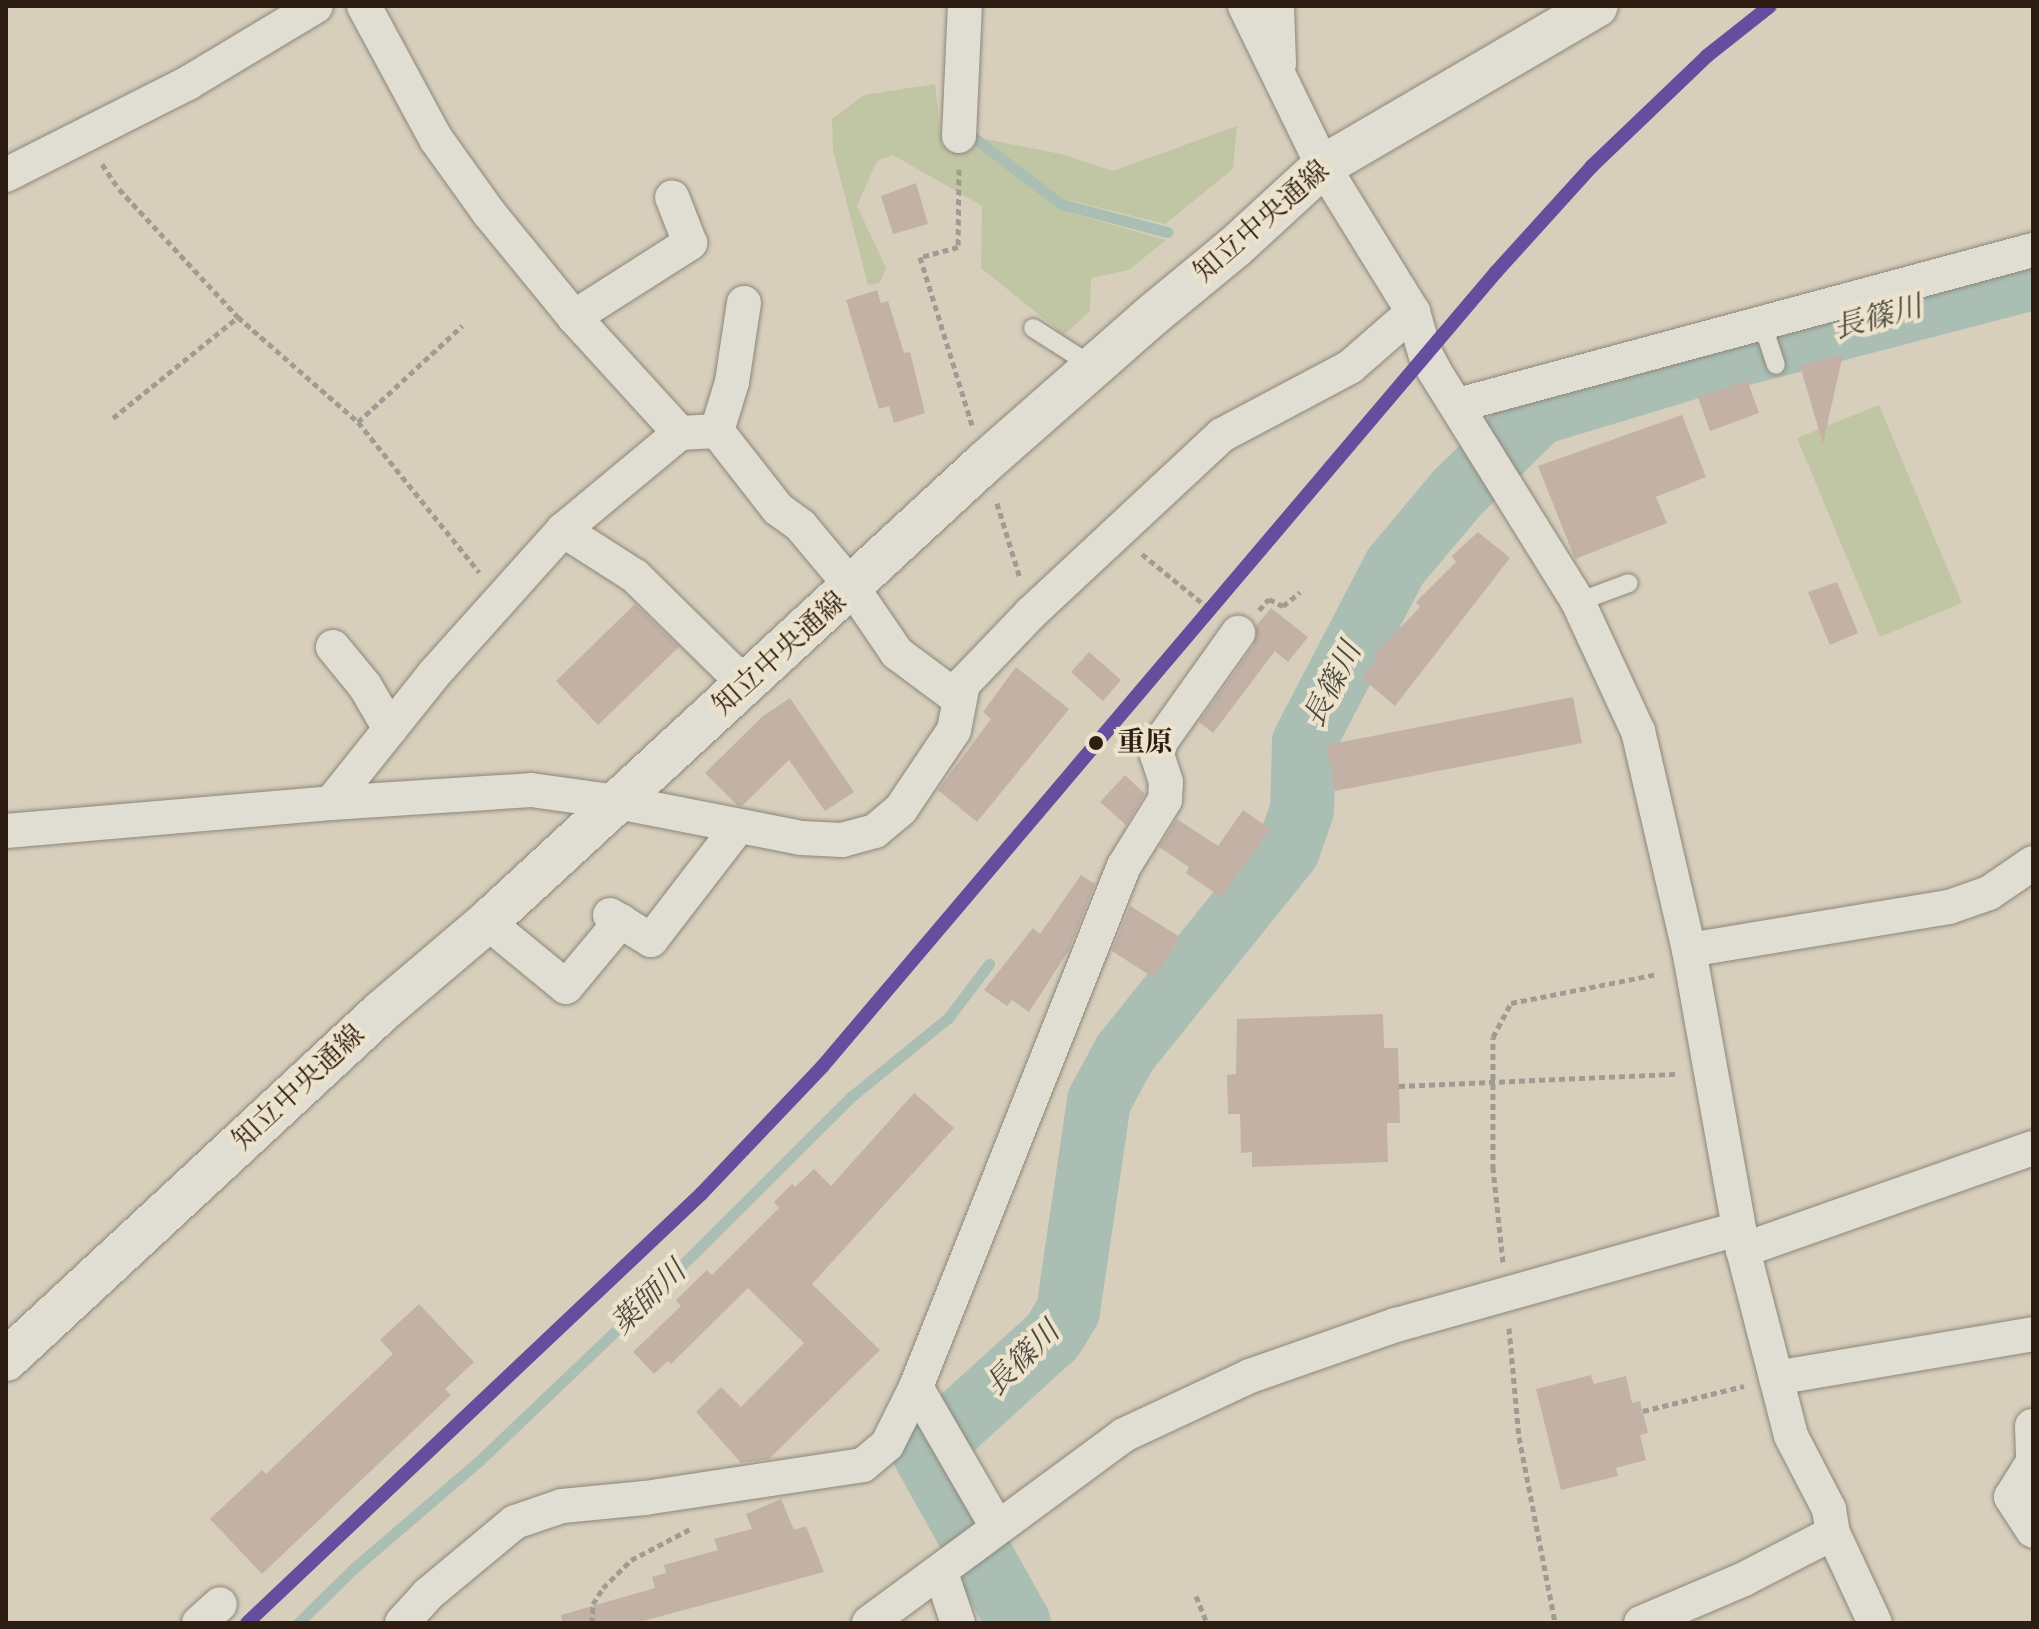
<!DOCTYPE html>
<meta charset="utf-8">
<style>
body{margin:0}
#map{position:relative;width:2039px;height:1629px;overflow:hidden;background:#d7cfbc;font-family:"Libre Bodoni","Noto Serif JP",serif}
div>[style]{position:absolute}
[style*='--x']{left:calc(var(--x)*1px);top:calc(var(--y)*1px);width:calc(var(--w)*1px);rotate:calc(var(--a)*1deg)}
.green>*{inset:0;background:#c0c6a4}
.stream>*{height:11px;margin:-5.5px;padding:0 5.5px;transform-origin:5.5px;border-radius:5.5px;background:#aabeb4}
.river>*{height:64px;margin:-32px;padding:0 32px;transform-origin:32px;border-radius:32px;background:#aabeb4}
.building>*{inset:0;background:#c3b1a6}
.path>*{height:5px;margin-top:-2.5px;transform-origin:0;background:repeating-linear-gradient(90deg,#a09b93 0 6px,transparent 0 10px)}
.roads{filter:drop-shadow(0 0 2px #8d867a) drop-shadow(0 0 2px #8d867a)}
.service>*{height:18px;margin:-9px;padding:0 9px;transform-origin:9px;border-radius:9px;background:#e0ddd3}
.minor>*{height:34px;margin:-17px;padding:0 17px;transform-origin:17px;border-radius:17px;background:#e0ddd3}
.tertiary>*{height:42px;margin:-21px;padding:0 21px;transform-origin:21px;border-radius:21px;background:#e0ddd3}
.rail-1>*{height:14px;margin:-7px;padding:0 7px;transform-origin:7px;border-radius:7px;background:#654e9e}
.dots>*{width:22px;height:22px;translate:-50% -50%;box-sizing:border-box;border:4px solid #ede3cc;border-radius:50%}
span{translate:-50% -50%;white-space:nowrap;text-align:center;line-height:1.15;-webkit-text-stroke:8px #ede3cc;paint-order:stroke}
.street-label{font-size:28px;color:#2d1d13}
.stop-label{font-size:28px;color:#2d1d13;font-weight:700}
.left{translate:0 -50%;text-align:left}
.water-label{font-size:30px;color:#4c4b42;font-style:italic}
.frame{position:absolute;inset:0;border:8px solid #2d1d13;pointer-events:none}
</style>
<div id="map">
<div class="green">
<i style="clip-path:polygon(935px 84px,942px 146px,973px 143px,1061px 210px,1166px 240px,1129px 270px,1091px 278px,1090px 311px,1064px 335px,981px 268px,982px 206px,893px 155px,877px 161px,857px 206px,886px 268px,880px 283px,868px 285px,833px 150px,832px 119px,864px 95px)"></i>
<i style="clip-path:polygon(1237px 126px,1233px 169px,1165px 224px,1064px 199px,981px 138px,1061px 154px,1113px 171px)"></i>
<i style="clip-path:polygon(1879px 405px,1962px 603px,1880px 637px,1797px 438px)"></i>
</div>
<div class="stream">
<i style="--x:965;--y:131;--w:121;--a:37.2"></i>
<i style="--x:1061;--y:204;--w:110;--a:14.8"></i>
<i style="--x:298;--y:1623;--w:78;--a:-44.5"></i>
<i style="--x:354;--y:1568;--w:165;--a:-40.6"></i>
<i style="--x:479;--y:1461;--w:204;--a:-43.6"></i>
<i style="--x:627;--y:1320;--w:317;--a:-44.9"></i>
<i style="--x:852;--y:1096;--w:124;--a:-39.1"></i>
<i style="--x:948;--y:1018;--w:68;--a:-52.8"></i>
</div>
<div class="river">
<i style="--x:1019;--y:1623;--w:195;--a:-119.2"></i>
<i style="--x:924;--y:1453;--w:174;--a:-42.2"></i>
<i style="--x:1053;--y:1336;--w:29;--a:-59"></i>
<i style="--x:1068;--y:1311;--w:212;--a:-81.6"></i>
<i style="--x:1099;--y:1101;--w:55;--a:-61.6"></i>
<i style="--x:1125;--y:1053;--w:260;--a:-51.2"></i>
<i style="--x:1288;--y:850;--w:42;--a:-70.7"></i>
<i style="--x:1302;--y:810;--w:68;--a:-88.3"></i>
<i style="--x:1304;--y:742;--w:197;--a:-62.5"></i>
<i style="--x:1395;--y:567;--w:97;--a:-50"></i>
<i style="--x:1457;--y:493;--w:115;--a:-44.3"></i>
<i style="--x:1539;--y:413;--w:163;--a:-16.8"></i>
<i style="--x:1695;--y:366;--w:349;--a:-14.6"></i>
</div>
<div class="building">
<i style="clip-path:polygon(916px 183px,928px 224px,893px 234px,881px 196px)"></i>
<i style="clip-path:polygon(877px 290px,881px 303px,888px 301px,904px 353px,910px 352px,925px 413px,894px 423px,889px 406px,879px 409px,846px 300px)"></i>
<i style="clip-path:polygon(1843px 354px,1823px 444px,1800px 366px)"></i>
<i style="clip-path:polygon(1747px 380px,1759px 413px,1710px 431px,1698px 397px)"></i>
<i style="clip-path:polygon(1682px 415px,1706px 477px,1656px 497px,1667px 523px,1575px 559px,1538px 466px)"></i>
<i style="clip-path:polygon(1478px 532px,1510px 558px,1395px 706px,1361px 677px,1378px 660px,1374px 655px,1420px 607px,1416px 602px,1456px 562px,1452px 556px)"></i>
<i style="clip-path:polygon(1837px 582px,1858px 633px,1830px 645px,1808px 592px)"></i>
<i style="clip-path:polygon(635px 604px,679px 647px,598px 725px,556px 681px)"></i>
<i style="clip-path:polygon(1271px 608px,1308px 637px,1288px 662px,1275px 651px,1213px 733px,1199px 722px,1254px 645px,1256px 626px)"></i>
<i style="clip-path:polygon(1089px 652px,1121px 680px,1103px 701px,1071px 672px)"></i>
<i style="clip-path:polygon(1016px 667px,1069px 709px,977px 822px,938px 790px,991px 719px,983px 712px)"></i>
<i style="clip-path:polygon(1573px 697px,1582px 743px,1335px 791px,1326px 745px)"></i>
<i style="clip-path:polygon(790px 698px,854px 792px,825px 811px,789px 760px,742px 806px,737px 805px,705px 773px,763px 716px)"></i>
<i style="clip-path:polygon(1125px 775px,1145px 794px,1126px 825px,1100px 802px)"></i>
<i style="clip-path:polygon(1243px 810px,1270px 829px,1221px 897px,1186px 873px,1189px 867px,1159px 847px,1177px 819px,1218px 846px)"></i>
<i style="clip-path:polygon(1081px 875px,1095px 884px,1069px 950px,1029px 1012px,1012px 1000px,1007px 1006px,984px 990px,1033px 928px,1040px 934px)"></i>
<i style="clip-path:polygon(1130px 906px,1180px 937px,1154px 978px,1112px 951px)"></i>
<i style="clip-path:polygon(1383px 1014px,1384px 1048px,1398px 1048px,1400px 1123px,1387px 1123px,1388px 1162px,1252px 1167px,1252px 1152px,1241px 1153px,1240px 1114px,1228px 1114px,1227px 1075px,1236px 1074px,1237px 1019px)"></i>
<i style="clip-path:polygon(914px 1093px,954px 1128px,812px 1284px,880px 1350px,769px 1459px,741px 1463px,696px 1412px,721px 1387px,741px 1407px,804px 1343px,748px 1288px,671px 1364px,668px 1361px,654px 1374px,633px 1352px,681px 1306px,676px 1300px,707px 1270px,712px 1275px,779px 1208px,774px 1202px,792px 1184px,795px 1187px,814px 1169px,831px 1186px)"></i>
<i style="clip-path:polygon(419px 1304px,474px 1362px,445px 1389px,451px 1395px,262px 1574px,210px 1519px,262px 1470px,266px 1474px,393px 1354px,380px 1340px)"></i>
<i style="clip-path:polygon(1591px 1375px,1594px 1384px,1626px 1376px,1632px 1403px,1640px 1401px,1648px 1433px,1640px 1435px,1646px 1460px,1616px 1468px,1618px 1476px,1561px 1490px,1536px 1389px)"></i>
<i style="clip-path:polygon(781px 1499px,794px 1530px,806px 1526px,824px 1572px,636px 1623px,562px 1623px,561px 1615px,655px 1588px,652px 1577px,666px 1573px,664px 1565px,718px 1550px,714px 1539px,752px 1529px,746px 1514px)"></i>
</div>
<div class="path">
<i style="--x:102;--y:164;--w:30;--a:56"></i>
<i style="--x:119;--y:189;--w:175;--a:47.1"></i>
<i style="--x:238;--y:317;--w:159;--a:41.2"></i>
<i style="--x:358;--y:422;--w:193;--a:51.1"></i>
<i style="--x:959;--y:169;--w:78;--a:90.7"></i>
<i style="--x:958;--y:247;--w:39;--a:165"></i>
<i style="--x:920;--y:257;--w:176;--a:72.8"></i>
<i style="--x:113;--y:418;--w:161;--a:-38.9"></i>
<i style="--x:358;--y:422;--w:142;--a:-42.7"></i>
<i style="--x:997;--y:503;--w:78;--a:73"></i>
<i style="--x:1142;--y:554;--w:90;--a:39.2"></i>
<i style="--x:1259;--y:610;--w:15;--a:-48"></i>
<i style="--x:1269;--y:599;--w:16;--a:27"></i>
<i style="--x:1283;--y:606;--w:22;--a:-39"></i>
<i style="--x:1399;--y:1086;--w:278;--a:-2.5"></i>
<i style="--x:1503;--y:1262;--w:94;--a:-96.1"></i>
<i style="--x:1493;--y:1169;--w:132;--a:-90"></i>
<i style="--x:1493;--y:1037;--w:38;--a:-62"></i>
<i style="--x:1511;--y:1003;--w:150;--a:-11.2"></i>
<i style="--x:1509;--y:1328;--w:109;--a:84.8"></i>
<i style="--x:1519;--y:1437;--w:189;--a:79"></i>
<i style="--x:1643;--y:1411;--w:104;--a:-13.9"></i>
<i style="--x:1196;--y:1596;--w:29;--a:68"></i>
<i style="--x:592;--y:1623;--w:19;--a:-87"></i>
<i style="--x:593;--y:1604;--w:19;--a:-58"></i>
<i style="--x:603;--y:1588;--w:40;--a:-45"></i>
<i style="--x:631;--y:1560;--w:69;--a:-27.7"></i>
</div>
<div class="roads">
<div class="service">
<i style="--x:1762;--y:323;--w:44;--a:71.6"></i>
<i style="--x:1033;--y:328;--w:72;--a:32.6"></i>
<i style="--x:1578;--y:602;--w:54;--a:-20.4"></i>
</div>
<div class="minor">
<i style="--x:364;--y:6;--w:151;--a:61.6"></i>
<i style="--x:436;--y:139;--w:91;--a:54.4"></i>
<i style="--x:489;--y:213;--w:134;--a:50.7"></i>
<i style="--x:574;--y:317;--w:157;--a:47.6"></i>
<i style="--x:1245;--y:6;--w:178;--a:64"></i>
<i style="--x:1323;--y:166;--w:172;--a:58.3"></i>
<i style="--x:1413;--y:312;--w:43;--a:73.7"></i>
<i style="--x:1425;--y:353;--w:21;--a:62"></i>
<i style="--x:1435;--y:372;--w:271;--a:58.1"></i>
<i style="--x:1578;--y:602;--w:142;--a:65.1"></i>
<i style="--x:1638;--y:731;--w:225;--a:76.9"></i>
<i style="--x:1689;--y:950;--w:305;--a:79.8"></i>
<i style="--x:1743;--y:1250;--w:192;--a:75.5"></i>
<i style="--x:1791;--y:1436;--w:82;--a:62.5"></i>
<i style="--x:1829;--y:1509;--w:24;--a:81"></i>
<i style="--x:1833;--y:1533;--w:99;--a:65"></i>
<i style="--x:1277;--y:6;--w:58;--a:88"></i>
<i style="--x:959;--y:136;--w:130;--a:-87.4"></i>
<i style="--x:6;--y:175;--w:204;--a:-26.8"></i>
<i style="--x:188;--y:83;--w:149;--a:-31"></i>
<i style="--x:574;--y:317;--w:138;--a:-32.5"></i>
<i style="--x:690;--y:243;--w:49;--a:-111.4"></i>
<i style="--x:1458;--y:405;--w:596;--a:-15.09"></i>
<i style="--x:717;--y:431;--w:51;--a:-73"></i>
<i style="--x:732;--y:382;--w:80;--a:-81.4"></i>
<i style="--x:563;--y:530;--w:85;--a:32.6"></i>
<i style="--x:635;--y:576;--w:156;--a:44.5"></i>
<i style="--x:333;--y:647;--w:50;--a:50.6"></i>
<i style="--x:365;--y:686;--w:50;--a:59.8"></i>
<i style="--x:331;--y:803;--w:165;--a:-51.4"></i>
<i style="--x:434;--y:674;--w:193;--a:-48.1"></i>
<i style="--x:563;--y:530;--w:152;--a:-39.7"></i>
<i style="--x:680;--y:433;--w:37;--a:-3"></i>
<i style="--x:717;--y:431;--w:99;--a:52"></i>
<i style="--x:778;--y:509;--w:29;--a:36"></i>
<i style="--x:801;--y:526;--w:80;--a:50.1"></i>
<i style="--x:852;--y:587;--w:80;--a:55.7"></i>
<i style="--x:897;--y:653;--w:77;--a:36.6"></i>
<i style="--x:6;--y:831;--w:326;--a:-4.9"></i>
<i style="--x:331;--y:803;--w:200;--a:-3.7"></i>
<i style="--x:531;--y:790;--w:88;--a:7.9"></i>
<i style="--x:618;--y:802;--w:187;--a:11.1"></i>
<i style="--x:802;--y:838;--w:40;--a:2.9"></i>
<i style="--x:842;--y:840;--w:34;--a:-15"></i>
<i style="--x:875;--y:831;--w:34;--a:-40"></i>
<i style="--x:901;--y:809;--w:95;--a:-56.1"></i>
<i style="--x:954;--y:730;--w:47;--a:-78.9"></i>
<i style="--x:963;--y:684;--w:98;--a:-46.2"></i>
<i style="--x:1031;--y:613;--w:261;--a:-43"></i>
<i style="--x:1222;--y:435;--w:145;--a:-28"></i>
<i style="--x:1350;--y:367;--w:84;--a:-41.1"></i>
<i style="--x:610;--y:915;--w:48;--a:31.4"></i>
<i style="--x:651;--y:940;--w:143;--a:-52.4"></i>
<i style="--x:487;--y:922;--w:102;--a:39.4"></i>
<i style="--x:566;--y:987;--w:86;--a:-50.2"></i>
<i style="--x:1689;--y:950;--w:264;--a:-9.4"></i>
<i style="--x:1949;--y:907;--w:42;--a:-19.3"></i>
<i style="--x:1989;--y:893;--w:53;--a:-34.3"></i>
<i style="--x:1743;--y:1250;--w:307;--a:-19.4"></i>
<i style="--x:1776;--y:1378;--w:261;--a:-9.7"></i>
<i style="--x:916;--y:1387;--w:162;--a:59.9"></i>
<i style="--x:2032;--y:1426;--w:36;--a:88"></i>
<i style="--x:2033;--y:1462;--w:41;--a:122.2"></i>
<i style="--x:2011;--y:1497;--w:40;--a:57.1"></i>
<i style="--x:941;--y:1573;--w:53;--a:71.2"></i>
<i style="--x:199;--y:1623;--w:28;--a:-42"></i>
<i style="--x:402;--y:1623;--w:38;--a:-48"></i>
<i style="--x:427;--y:1595;--w:114;--a:-39.7"></i>
<i style="--x:515;--y:1522;--w:50;--a:-18.8"></i>
<i style="--x:562;--y:1506;--w:83;--a:-5.5"></i>
<i style="--x:645;--y:1498;--w:220;--a:-8.6"></i>
<i style="--x:863;--y:1465;--w:31;--a:-40"></i>
<i style="--x:887;--y:1445;--w:65;--a:-63.4"></i>
<i style="--x:916;--y:1387;--w:561;--a:-68.24"></i>
<i style="--x:1124;--y:866;--w:78;--a:-58.2"></i>
<i style="--x:1165;--y:800;--w:18;--a:-87"></i>
<i style="--x:1166;--y:782;--w:28;--a:-108"></i>
<i style="--x:1157;--y:755;--w:15;--a:-74"></i>
<i style="--x:1161;--y:741;--w:133;--a:-54.5"></i>
<i style="--x:869;--y:1623;--w:317;--a:-36.4"></i>
<i style="--x:1124;--y:1435;--w:139;--a:-25.1"></i>
<i style="--x:1250;--y:1376;--w:155;--a:-19.3"></i>
<i style="--x:1396;--y:1325;--w:355;--a:-15.7"></i>
<i style="--x:1641;--y:1623;--w:112;--a:-23.1"></i>
<i style="--x:1744;--y:1579;--w:100;--a:-27.3"></i>
</div>
<div class="tertiary">
<i style="--x:6;--y:1360;--w:512;--a:-42.86"></i>
<i style="--x:381;--y:1012;--w:139;--a:-40.3"></i>
<i style="--x:487;--y:922;--w:677;--a:-42.72"></i>
<i style="--x:984;--y:463;--w:221;--a:-41.3"></i>
<i style="--x:1150;--y:317;--w:110;--a:-39.5"></i>
<i style="--x:1235;--y:247;--w:120;--a:-42.6"></i>
<i style="--x:1323;--y:166;--w:317;--a:-30.3"></i>
</div>
</div>
<div class="rail-1">
<i style="--x:247;--y:1623;--w:626;--a:-43.38"></i>
<i style="--x:702;--y:1193;--w:174;--a:-46.4"></i>
<i style="--x:822;--y:1067;--w:1042;--a:-49.71"></i>
<i style="--x:1496;--y:272;--w:143;--a:-47.8"></i>
<i style="--x:1592;--y:166;--w:159;--a:-43.7"></i>
<i style="--x:1707;--y:56;--w:80;--a:-38.4"></i>
</div>
<div class="dots">
<i style="left:1096px;top:743px;background:#2d1d13"></i>
</div>
<div class="street-label">
<span style="left:1262px;top:222px;rotate:-41deg">知立中央通線</span>
<span style="left:780px;top:654px;rotate:-42deg">知立中央通線</span>
<span style="left:299px;top:1088px;rotate:-43deg">知立中央通線</span>
</div>
<div class="stop-label">
<span class="left" style="left:1117px;top:743px">重原</span>
</div>
<div class="water-label">
<span style="left:1878px;top:318px;rotate:-15deg">長篠川</span>
<span style="left:1333px;top:685px;rotate:-63deg">長篠川</span>
<span style="left:649px;top:1298px;rotate:-44deg">薬師川</span>
<span style="left:1023px;top:1359px;rotate:-45deg">長篠川</span>
</div>
<div class="frame"></div>
</div>
